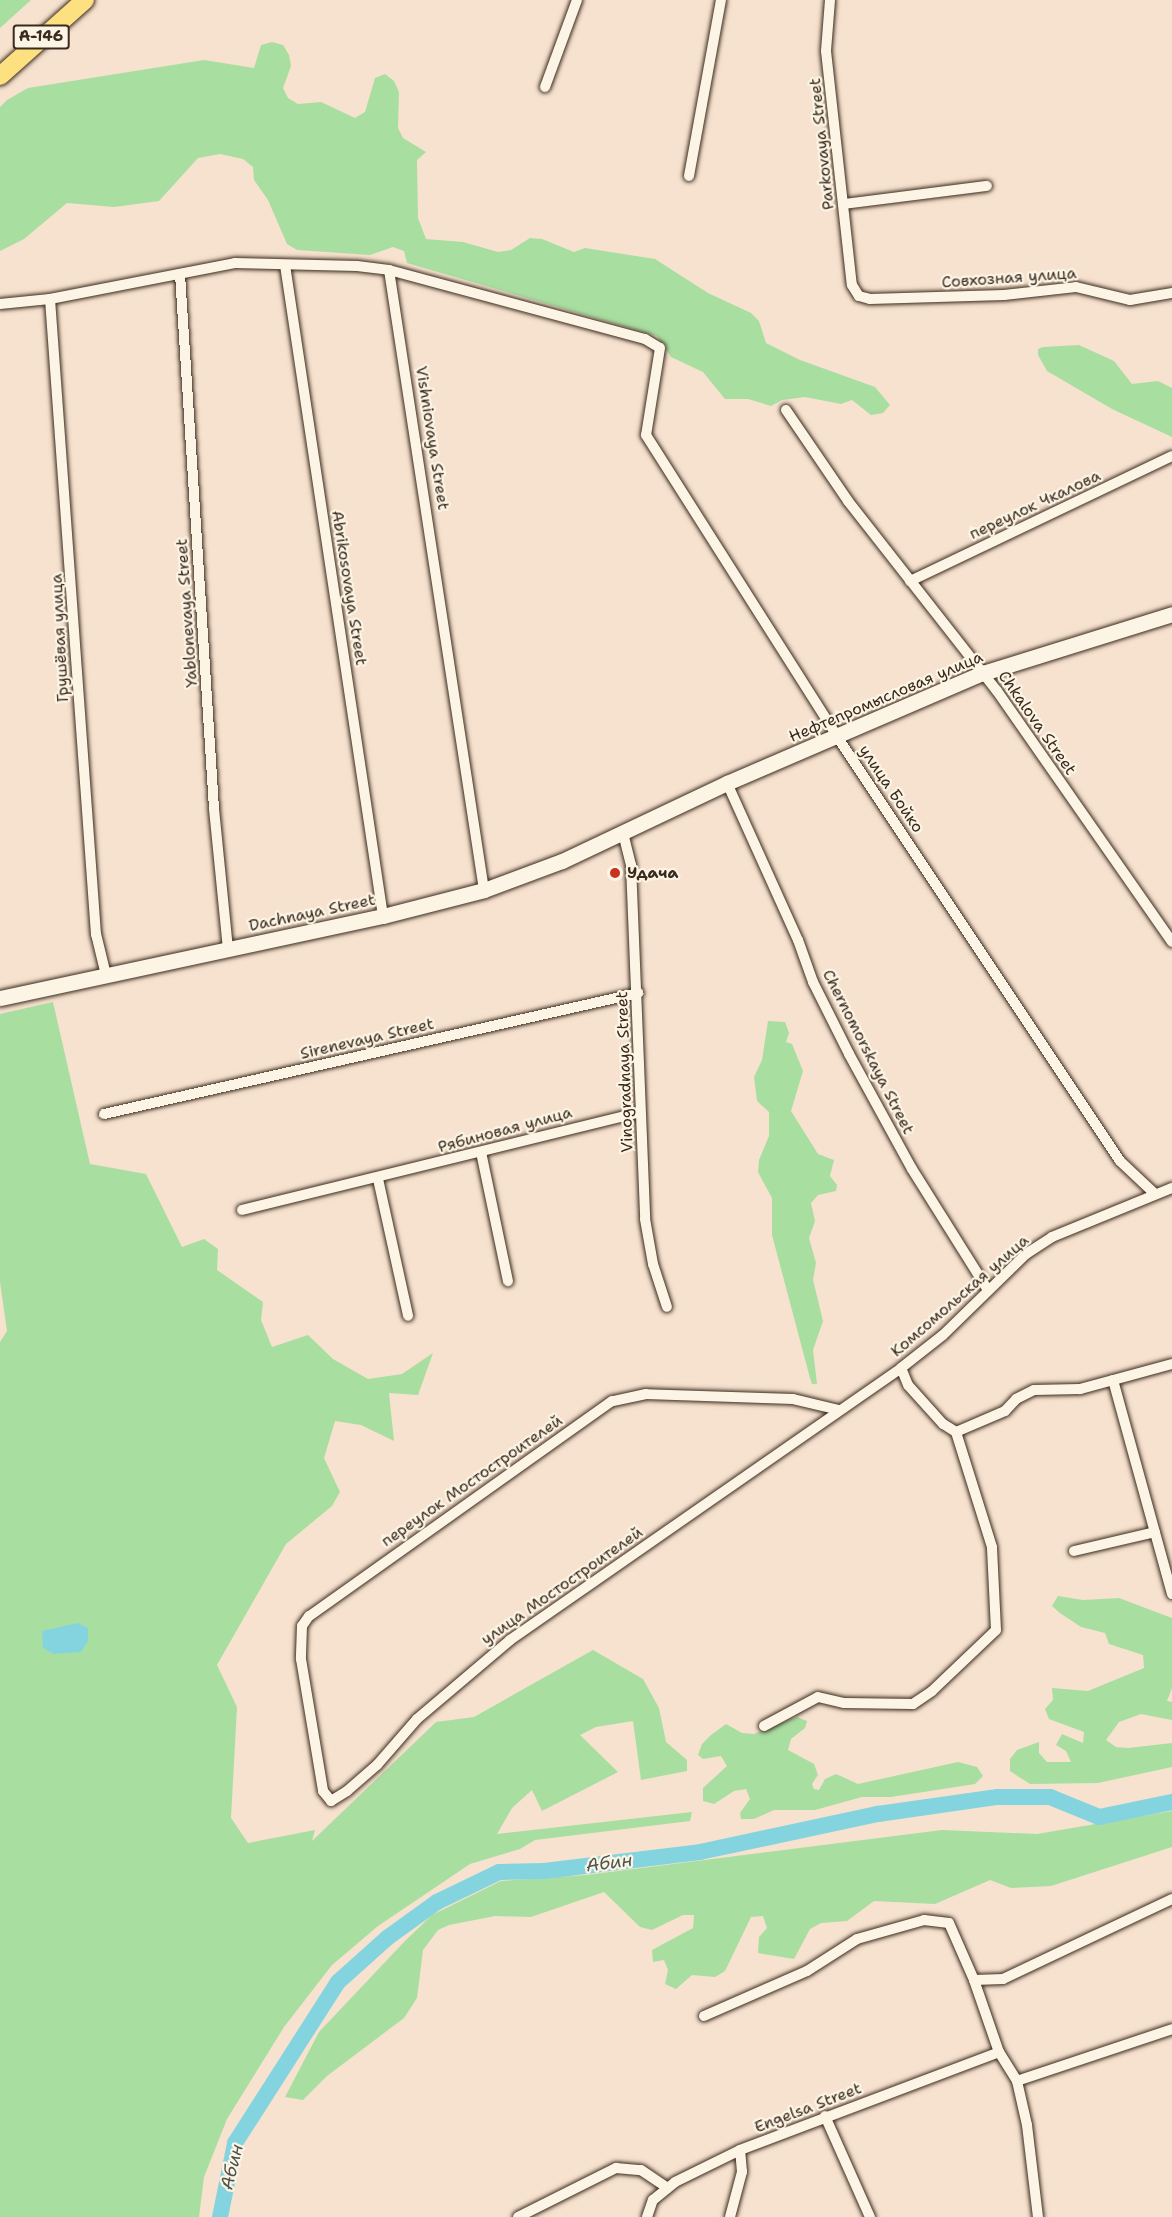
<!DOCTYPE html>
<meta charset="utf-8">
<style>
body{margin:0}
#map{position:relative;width:1172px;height:2217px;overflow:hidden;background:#f6e2ce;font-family:"Shantell Sans",sans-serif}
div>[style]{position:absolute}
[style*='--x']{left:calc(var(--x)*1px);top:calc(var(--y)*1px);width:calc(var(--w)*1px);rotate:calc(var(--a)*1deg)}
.green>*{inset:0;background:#a9dea1}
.water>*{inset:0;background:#84d4e0}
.river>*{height:16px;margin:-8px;padding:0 8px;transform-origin:8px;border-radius:8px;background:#84d4e0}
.roads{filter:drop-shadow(0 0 2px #3b2a1e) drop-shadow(0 0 2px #3b2a1e)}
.minor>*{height:10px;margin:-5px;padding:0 5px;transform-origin:5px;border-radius:5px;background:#fcf5e5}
.secondary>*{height:15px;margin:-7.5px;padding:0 7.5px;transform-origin:7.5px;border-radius:7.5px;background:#fcf5e5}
.trunk>*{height:18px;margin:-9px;padding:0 9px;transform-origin:9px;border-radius:9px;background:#fde080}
.dots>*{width:16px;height:16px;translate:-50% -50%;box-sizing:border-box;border:3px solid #fcf5e5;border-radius:50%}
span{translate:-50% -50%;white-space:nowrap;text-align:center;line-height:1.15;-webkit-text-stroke:4.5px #fcf5e5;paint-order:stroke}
.shield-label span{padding:2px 4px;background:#fcf5e5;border:2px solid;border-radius:4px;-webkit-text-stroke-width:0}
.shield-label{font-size:15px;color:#3b2a1e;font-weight:700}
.street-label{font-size:16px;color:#3b2a1e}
.poi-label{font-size:16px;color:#3b2a1e;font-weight:700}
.left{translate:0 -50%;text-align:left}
.water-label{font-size:18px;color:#4d544e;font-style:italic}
</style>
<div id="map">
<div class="green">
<i style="clip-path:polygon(0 0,31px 0,0 28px)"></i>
<i style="clip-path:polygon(272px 42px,283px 45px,289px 55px,291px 66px,283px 88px,288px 98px,298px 104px,321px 102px,355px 118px,365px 112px,375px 78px,385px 74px,394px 81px,399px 92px,398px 128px,403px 138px,426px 152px,417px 160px,418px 218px,426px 239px,463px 242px,498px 252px,511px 250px,530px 238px,542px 239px,574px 252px,585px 248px,655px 259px,708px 293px,751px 313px,759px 321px,766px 343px,800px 360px,875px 387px,890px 405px,883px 413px,871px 415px,852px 400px,841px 404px,805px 397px,782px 400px,771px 406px,748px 399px,725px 399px,703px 372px,671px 357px,657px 336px,407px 263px,404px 251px,393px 247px,370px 255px,297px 250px,287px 244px,268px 200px,254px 180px,253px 167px,243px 159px,220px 154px,198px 158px,159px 201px,114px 207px,67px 203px,24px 239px,0 251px,0 107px,7px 100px,28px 88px,204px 60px,254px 68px,261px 45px)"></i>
<i style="clip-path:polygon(1079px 345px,1114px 361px,1132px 384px,1158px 381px,1172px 388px,1172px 437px,1112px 409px,1047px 371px,1038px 355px,1038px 349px,1043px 347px)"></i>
<i style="clip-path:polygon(53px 1002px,90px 1164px,146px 1174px,182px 1247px,204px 1239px,218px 1249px,217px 1270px,263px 1302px,261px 1320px,272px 1347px,308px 1335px,333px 1359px,368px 1379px,402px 1374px,433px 1353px,418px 1395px,389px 1393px,394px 1441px,361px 1425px,335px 1421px,324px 1458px,340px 1492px,332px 1506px,286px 1544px,217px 1665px,237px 1707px,231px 1818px,248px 1843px,315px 1830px,312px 1841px,436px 1722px,474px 1717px,593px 1650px,643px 1679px,659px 1708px,666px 1742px,687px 1760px,687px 1771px,641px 1780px,633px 1721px,596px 1727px,580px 1735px,618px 1772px,542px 1811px,532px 1790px,512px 1808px,497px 1834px,692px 1812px,690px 1821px,535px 1840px,520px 1849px,470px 1864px,378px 1926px,332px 1965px,284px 2027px,227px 2119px,204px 2177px,199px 2217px,0 2217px,0 1342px,7px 1331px,0 1282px,0 1014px)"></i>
<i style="clip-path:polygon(768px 1021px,785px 1022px,789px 1033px,786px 1042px,792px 1044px,803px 1071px,791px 1111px,818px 1154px,834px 1160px,830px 1176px,837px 1185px,836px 1191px,818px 1195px,811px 1203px,815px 1221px,809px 1238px,816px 1263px,813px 1280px,823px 1321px,813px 1350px,817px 1384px,812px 1384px,810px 1378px,772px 1235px,772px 1198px,758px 1172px,759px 1160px,769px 1136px,769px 1112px,757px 1101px,754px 1077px,762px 1060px)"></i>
<i style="clip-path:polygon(1058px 1596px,1083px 1600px,1119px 1598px,1172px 1618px,1172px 1688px,1167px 1701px,1172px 1702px,1172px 1720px,1141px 1714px,1119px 1722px,1106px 1740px,1116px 1747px,1128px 1748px,1172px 1743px,1172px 1767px,1098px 1783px,1030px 1784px,1010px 1771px,1010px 1759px,1017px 1750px,1039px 1742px,1039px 1753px,1047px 1762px,1071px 1762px,1066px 1751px,1056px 1745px,1062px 1734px,1083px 1743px,1084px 1732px,1049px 1719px,1045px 1709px,1053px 1700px,1052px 1688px,1088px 1691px,1144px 1668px,1143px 1655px,1109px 1644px,1105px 1633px,1081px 1627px,1060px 1613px,1052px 1606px)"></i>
<i style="clip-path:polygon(797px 1717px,807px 1721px,805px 1728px,791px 1739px,788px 1750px,814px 1764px,818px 1775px,812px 1784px,814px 1789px,819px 1790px,825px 1779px,836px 1774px,858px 1784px,958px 1762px,977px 1767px,983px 1776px,975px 1784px,891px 1797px,862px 1797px,815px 1810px,774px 1810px,754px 1819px,741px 1819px,740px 1813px,750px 1799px,746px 1789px,734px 1791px,714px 1804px,703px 1801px,703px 1788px,727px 1766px,721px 1756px,703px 1759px,698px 1755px,702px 1744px,711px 1735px,726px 1724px,742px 1733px,754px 1734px)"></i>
<i style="clip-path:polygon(1172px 1811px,1172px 1847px,1051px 1886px,1011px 1888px,990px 1880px,935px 1904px,874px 1901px,847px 1921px,821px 1923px,810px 1929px,794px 1959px,758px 1953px,759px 1937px,767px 1928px,763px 1916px,751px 1917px,725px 1971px,715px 1977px,692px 1975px,676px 1989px,665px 1984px,668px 1970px,664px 1960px,653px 1962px,652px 1950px,693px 1928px,694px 1915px,683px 1915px,652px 1930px,640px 1927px,604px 1892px,531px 1917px,495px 1916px,449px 1925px,438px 1930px,423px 1950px,417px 1998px,404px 2018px,327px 2076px,303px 2100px,285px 2097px,319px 2032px,404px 1942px,432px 1915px,501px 1881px,586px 1875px,942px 1830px,1037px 1834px)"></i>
</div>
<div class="water">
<i style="clip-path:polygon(78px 1623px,88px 1628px,88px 1641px,81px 1652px,54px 1654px,43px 1648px,42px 1631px)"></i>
</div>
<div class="river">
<i style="--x:220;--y:2217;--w:76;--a:-78.5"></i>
<i style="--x:235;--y:2143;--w:191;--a:-57.4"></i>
<i style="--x:338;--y:1982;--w:66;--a:-41.9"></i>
<i style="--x:387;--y:1938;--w:62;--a:-35.8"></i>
<i style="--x:437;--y:1902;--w:69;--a:-25.8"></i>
<i style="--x:499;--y:1872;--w:45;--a:-1.3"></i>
<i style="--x:544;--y:1871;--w:157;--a:-6.9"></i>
<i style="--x:700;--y:1852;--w:182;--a:-12.1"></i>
<i style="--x:878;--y:1814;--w:121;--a:-8.1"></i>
<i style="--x:998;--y:1797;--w:52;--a:0"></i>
<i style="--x:1050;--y:1797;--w:53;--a:22.2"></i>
<i style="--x:1099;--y:1817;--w:75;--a:-11.6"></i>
</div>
<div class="roads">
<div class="minor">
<i style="--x:830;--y:0;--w:51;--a:94.5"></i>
<i style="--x:826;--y:51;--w:235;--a:83.7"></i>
<i style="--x:852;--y:285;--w:13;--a:58"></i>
<i style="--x:859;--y:296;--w:11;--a:15"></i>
<i style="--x:870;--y:299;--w:134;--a:-1.7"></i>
<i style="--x:1004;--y:295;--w:72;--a:-6.3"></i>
<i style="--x:1076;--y:287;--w:56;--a:13.5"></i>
<i style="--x:1130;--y:300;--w:43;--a:-9.5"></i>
<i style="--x:545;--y:87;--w:93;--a:-69.8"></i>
<i style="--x:689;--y:176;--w:179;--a:-79.7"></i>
<i style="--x:844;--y:204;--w:144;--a:-7.2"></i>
<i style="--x:285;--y:265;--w:658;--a:81.44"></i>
<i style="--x:389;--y:270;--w:627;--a:81.29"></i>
<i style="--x:180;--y:274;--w:536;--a:86.36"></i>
<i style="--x:214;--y:809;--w:142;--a:84.3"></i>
<i style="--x:50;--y:299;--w:637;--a:85.86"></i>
<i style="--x:96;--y:934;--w:42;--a:76.3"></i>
<i style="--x:0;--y:304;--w:50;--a:-5.7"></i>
<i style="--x:50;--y:299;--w:188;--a:-11"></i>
<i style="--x:235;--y:263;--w:122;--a:1.4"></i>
<i style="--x:357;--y:266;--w:32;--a:7"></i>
<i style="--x:389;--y:270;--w:265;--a:15.1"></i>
<i style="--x:645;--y:339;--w:17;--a:31"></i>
<i style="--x:660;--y:348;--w:88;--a:99.1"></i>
<i style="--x:646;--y:435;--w:359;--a:57.6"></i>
<i style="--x:838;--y:738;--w:508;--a:56.31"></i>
<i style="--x:1120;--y:1161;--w:47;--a:43.3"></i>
<i style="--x:786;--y:410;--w:110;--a:55.7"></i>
<i style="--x:848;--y:501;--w:241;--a:51.9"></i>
<i style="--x:997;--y:691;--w:306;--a:55.1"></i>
<i style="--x:910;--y:581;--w:290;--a:-25.5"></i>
<i style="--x:727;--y:783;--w:172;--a:65.7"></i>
<i style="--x:798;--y:940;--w:45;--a:70.3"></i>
<i style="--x:813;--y:982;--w:80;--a:63.4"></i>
<i style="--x:849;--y:1054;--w:131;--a:61.3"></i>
<i style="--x:912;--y:1169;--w:143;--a:57.9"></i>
<i style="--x:623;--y:833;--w:33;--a:76"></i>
<i style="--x:631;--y:865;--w:354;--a:87.7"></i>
<i style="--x:645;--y:1219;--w:46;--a:79.9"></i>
<i style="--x:653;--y:1264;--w:45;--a:72"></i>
<i style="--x:104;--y:1114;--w:548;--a:-12.77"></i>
<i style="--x:481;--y:1152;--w:132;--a:78.2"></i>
<i style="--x:378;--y:1179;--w:140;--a:77.6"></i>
<i style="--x:242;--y:1210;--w:410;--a:-13.8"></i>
<i style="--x:1113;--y:1380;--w:222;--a:74.6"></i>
<i style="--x:839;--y:1410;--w:47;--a:-166.6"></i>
<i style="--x:793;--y:1399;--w:147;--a:-178.1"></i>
<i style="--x:646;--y:1394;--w:35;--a:168"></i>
<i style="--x:612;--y:1401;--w:372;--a:144.6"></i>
<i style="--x:309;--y:1616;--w:12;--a:125"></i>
<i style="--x:302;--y:1626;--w:33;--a:92"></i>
<i style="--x:301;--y:1659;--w:134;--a:80.5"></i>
<i style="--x:323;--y:1791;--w:13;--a:51"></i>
<i style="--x:331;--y:1801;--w:19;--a:-32"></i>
<i style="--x:347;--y:1791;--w:40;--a:-41"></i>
<i style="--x:377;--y:1765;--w:61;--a:-49"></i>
<i style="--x:417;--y:1719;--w:122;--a:-40.3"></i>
<i style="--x:510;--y:1640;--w:476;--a:-34.8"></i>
<i style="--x:901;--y:1368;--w:53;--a:-38.2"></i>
<i style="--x:943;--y:1335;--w:116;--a:-44.3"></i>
<i style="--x:1026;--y:1254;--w:31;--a:-33"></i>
<i style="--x:1052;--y:1237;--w:130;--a:-22.2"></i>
<i style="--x:956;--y:1432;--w:53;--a:-23.2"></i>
<i style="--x:1005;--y:1411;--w:16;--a:-47"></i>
<i style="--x:1016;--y:1399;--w:20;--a:-27"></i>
<i style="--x:1034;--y:1390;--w:46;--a:-1.2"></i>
<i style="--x:1080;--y:1389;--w:95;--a:-15.2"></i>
<i style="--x:1074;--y:1551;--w:83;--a:-13.2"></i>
<i style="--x:764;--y:1726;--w:61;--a:-28.2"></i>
<i style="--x:818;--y:1697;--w:27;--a:13"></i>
<i style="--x:844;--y:1703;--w:69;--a:0.8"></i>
<i style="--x:913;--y:1704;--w:23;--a:-34"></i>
<i style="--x:932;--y:1691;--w:88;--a:-43.6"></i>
<i style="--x:996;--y:1630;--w:83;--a:-92.8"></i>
<i style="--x:992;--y:1547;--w:121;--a:-107.4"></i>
<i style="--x:956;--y:1432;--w:15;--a:-148"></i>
<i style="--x:943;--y:1424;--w:52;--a:-131.9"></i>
<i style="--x:908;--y:1385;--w:18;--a:-112"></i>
<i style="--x:974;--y:1980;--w:29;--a:-2"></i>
<i style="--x:1003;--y:1979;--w:187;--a:-25.3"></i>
<i style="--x:704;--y:2016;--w:112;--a:-23.6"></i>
<i style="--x:807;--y:1971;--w:59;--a:-32.6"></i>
<i style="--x:857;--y:1939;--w:70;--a:-15.8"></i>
<i style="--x:924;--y:1920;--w:25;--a:7"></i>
<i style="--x:949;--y:1923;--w:62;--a:66.3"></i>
<i style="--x:974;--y:1980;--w:76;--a:70.9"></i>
<i style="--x:999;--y:2052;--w:34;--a:58"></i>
<i style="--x:1017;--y:2081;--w:45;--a:77.2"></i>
<i style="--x:1027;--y:2125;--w:93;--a:83.2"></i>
<i style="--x:1017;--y:2081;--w:163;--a:-18.5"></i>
<i style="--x:825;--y:2116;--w:111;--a:66"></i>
<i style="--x:518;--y:2217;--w:110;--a:-26.6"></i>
<i style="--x:616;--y:2168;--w:25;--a:5"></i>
<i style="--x:641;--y:2170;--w:32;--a:34"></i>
<i style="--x:647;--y:2217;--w:18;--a:-71"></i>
<i style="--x:653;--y:2200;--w:28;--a:-39"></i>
<i style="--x:675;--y:2182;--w:72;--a:-26.2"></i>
<i style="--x:740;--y:2150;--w:277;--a:-20.7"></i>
<i style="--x:730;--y:2217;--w:47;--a:-75.1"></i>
<i style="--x:742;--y:2172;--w:22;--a:-95"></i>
</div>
<div class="secondary">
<i style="--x:0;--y:998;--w:392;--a:-12.1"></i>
<i style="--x:383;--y:916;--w:104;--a:-14.4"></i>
<i style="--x:484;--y:890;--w:83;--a:-20.4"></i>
<i style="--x:562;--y:861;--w:183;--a:-25.3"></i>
<i style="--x:727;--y:783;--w:279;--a:-23.3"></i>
<i style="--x:983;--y:673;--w:198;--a:-17.3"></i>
</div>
<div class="trunk">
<i style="--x:0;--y:76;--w:114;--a:-41.8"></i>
</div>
</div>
<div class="dots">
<i style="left:615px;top:873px;background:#c8321e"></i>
</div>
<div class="shield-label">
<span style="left:41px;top:37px">А-146</span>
</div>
<div class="street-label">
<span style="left:822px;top:144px;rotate:-96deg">Parkovaya Street</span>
<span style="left:1009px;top:278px;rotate:-4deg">Совхозная улица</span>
<span style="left:432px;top:438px;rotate:81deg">Vishniovaya Street</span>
<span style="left:1035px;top:505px;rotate:-25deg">переулок Чкалова</span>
<span style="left:349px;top:588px;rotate:81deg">Abrikosovaya Street</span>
<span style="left:187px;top:613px;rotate:-94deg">Yablonevaya Street</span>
<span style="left:60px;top:638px;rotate:-93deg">Грушёвая улица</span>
<span style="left:886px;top:697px;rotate:-23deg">Нефтепромысловая улица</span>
<span style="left:1037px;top:723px;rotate:55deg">Chkalova Street</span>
<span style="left:891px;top:789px;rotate:56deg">улица Бойко</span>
<span style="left:312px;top:913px;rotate:-12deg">Dachnaya Street</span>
<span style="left:367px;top:1039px;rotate:-13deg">Sirenevaya Street</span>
<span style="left:868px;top:1052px;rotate:63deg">Chernomorskaya Street</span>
<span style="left:625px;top:1072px;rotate:-92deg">Vinogradnaya Street</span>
<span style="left:505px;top:1130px;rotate:-15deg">Рябиновая улица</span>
<span style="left:960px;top:1296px;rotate:-41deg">Комсомольская улица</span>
<span style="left:472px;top:1481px;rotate:-35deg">переулок Мостостроителей</span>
<span style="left:562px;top:1586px;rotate:-35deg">улица Мостостроителей</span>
<span style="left:808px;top:2108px;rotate:-21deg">Engelsa Street</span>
</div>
<div class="poi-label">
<span class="left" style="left:627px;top:873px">Удача</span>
</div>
<div class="water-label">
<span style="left:609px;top:1863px;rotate:-7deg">Абин</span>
<span style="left:232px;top:2167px;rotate:-76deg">Абин</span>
</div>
</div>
